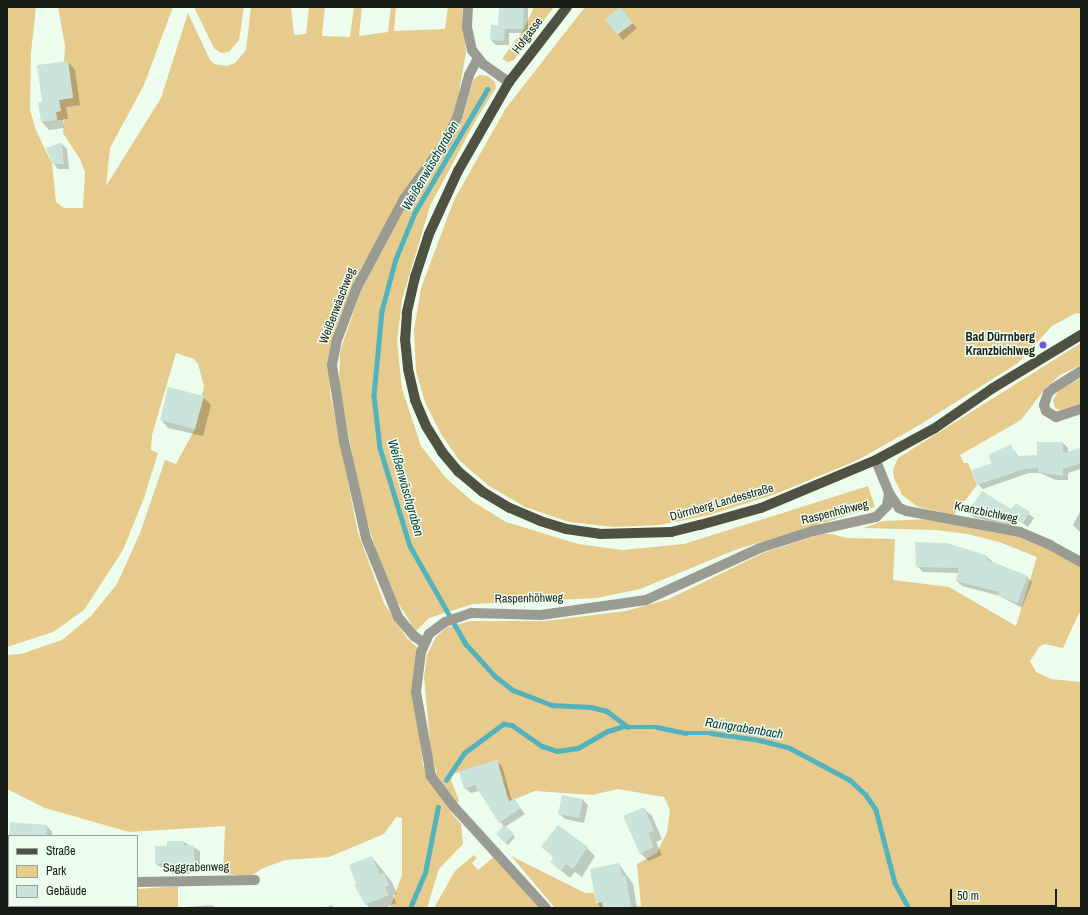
<!DOCTYPE html>
<meta charset="utf-8">
<style>
body{margin:0}
#map{position:relative;width:1088px;height:915px;overflow:hidden;background:#edfded;font-family:"Archivo Narrow",sans-serif}
div>[style]{position:absolute}
[style*='--x']{left:calc(var(--x)*1px);top:calc(var(--y)*1px);width:calc(var(--w)*1px);rotate:calc(var(--a)*1deg)}
.green>*{inset:0;background:#e7cb8d}
.shadow>*{inset:0;background:#0003}
.stream>*{height:4.5px;margin:-2.25px;padding:0 2.25px;transform-origin:2.25px;border-radius:2.25px;background:#53b3bc}
.building>*{inset:0;background:#cae3db}
.minor>*{height:10px;margin:-5px;padding:0 5px;transform-origin:5px;border-radius:5px;background:#9a9c93}
.major>*{height:10px;margin:-5px;padding:0 5px;transform-origin:5px;border-radius:5px;background:#4f5143}
.dots>*{width:11px;height:11px;translate:-50% -50%;box-sizing:border-box;border:2px solid #edfded;border-radius:50%}
span{translate:-50% -50%;white-space:nowrap;text-align:center;line-height:1.15;-webkit-text-stroke:3px #edfded;paint-order:stroke}
.street-label{font-size:12px;color:#171c17}
.poi-label{font-size:12px;color:#171c17;font-weight:700}
.right{translate:-100% -50%;text-align:right}
.water-label{font-size:13px;color:#09383c;font-style:italic}
.frame{position:absolute;inset:0;border:8px solid #171c17;pointer-events:none}
.legend{position:absolute;left:8px;top:835px;width:130px;height:72px;box-sizing:border-box;background:#edfded;border:1px solid #97a397;margin:0;padding:5px 7px;list-style:none;font-size:12px;color:#171c17}
.legend li{display:flex;align-items:center;gap:8px;height:20px}
.legend b{width:20px;border:1px solid #97a397}
.scale{position:absolute;left:950px;top:889px;width:107px;height:18px;box-sizing:border-box;border:2px solid #171c17;border-top:0;padding-left:5px;font-size:12px;line-height:14px;white-space:nowrap;color:#171c17;-webkit-text-stroke:3px #edfded;paint-order:stroke}
</style>
<div id="map">
<div class="green">
<i style="clip-path:polygon(7px 7px,36px 7px,31px 53px,30px 110px,36px 130px,52px 164px,56px 202px,64px 208px,83px 208px,85px 172px,80px 159px,63px 133px,64px 120px,57px 120px,56px 112px,61px 111px,59px 100px,73px 97px,68px 61px,64px 62px,65px 46px,58px 7px,173px 7px,144px 85px,110px 148px,106px 186px,161px 98px,188px 13px,210px 60px,214px 64px,226px 66px,235px 63px,246px 50px,251px 7px,291px 7px,294px 35px,306px 34px,309px 7px,325px 7px,322px 36px,350px 37px,354px 7px,362px 7px,359px 36px,388px 32px,391px 7px,396px 7px,394px 31px,445px 29px,448px 7px,462px 7px,466px 53px,455px 113px,447px 134px,410px 183px,360px 270px,337px 325px,329px 356px,330px 392px,358px 533px,384px 603px,407px 638px,417px 647px,413px 685px,423px 766px,437px 774px,431px 753px,424px 677px,427px 655px,436px 637px,446px 628px,470px 621px,545px 621px,626px 611px,669px 599px,763px 553px,821px 534px,832px 534px,847px 538px,895px 539px,893px 580px,949px 587px,1016px 626px,1037px 557px,999px 542px,968px 534px,935px 530px,863px 528px,883px 521px,932px 519px,1014px 535px,1032px 541px,1081px 565px,1081px 614px,1079px 613px,1063px 648px,1045px 644px,1039px 647px,1030px 661px,1036px 672px,1051px 679px,1080px 682px,1081px 908px,624px 908px,641px 906px,637px 864px,657px 853px,667px 832px,670px 810px,664px 797px,618px 789px,592px 795px,535px 791px,510px 801px,498px 782px,503px 781px,497px 760px,453px 774px,451px 780px,459px 801px,450px 811px,461px 824px,463px 844px,439px 869px,427px 908px,390px 908px,402px 875px,402px 818px,396px 817px,384px 834px,329px 857px,285px 860px,261px 869px,251px 876px,223px 874px,225px 826px,129px 832px,45px 808px,7px 789px,7px 655px,21px 654px,62px 640px,91px 616px,117px 584px,140px 533px,165px 460px,176px 464px,195px 429px,204px 386px,198px 364px,194px 359px,176px 353px,152px 435px,151px 450px,158px 453px,144px 498px,123px 550px,84px 610px,53px 632px,7px 647px)"></i>
<i style="clip-path:polygon(194px 7px,244px 7px,239px 40px,229px 52px,221px 53px,214px 48px)"></i>
<i style="clip-path:polygon(534px 7px,554px 7px,514px 60px,508px 62px,502px 59px,524px 29px)"></i>
<i style="clip-path:polygon(585px 7px,1081px 7px,1081px 314px,1076px 313px,1052px 326px,1018px 363px,921px 424px,858px 460px,773px 495px,709px 515px,660px 525px,614px 527px,569px 522px,525px 507px,489px 486px,459px 460px,441px 434px,425px 402px,416px 371px,414px 330px,421px 288px,454px 200px,506px 108px)"></i>
<i style="clip-path:polygon(479px 75px,488px 76px,495px 82px,496px 88px,477px 118px,430px 206px,402px 300px,397px 341px,402px 389px,421px 446px,446px 478px,472px 501px,506px 522px,578px 544px,622px 550px,684px 544px,868px 486px,875px 507px,735px 550px,640px 589px,597px 598px,473px 604px,429px 618px,416px 631px,396px 600px,377px 554px,360px 497px,339px 383px,340px 351px,362px 288px,391px 229px,417px 187px,447px 150px,464px 114px,473px 80px)"></i>
<i style="clip-path:polygon(1081px 343px,1081px 365px,1060px 375px,1044px 390px,1021px 420px,960px 455px,964px 463px,968px 463px,977px 485px,954px 515px,918px 507px,902px 495px,894px 478px,893px 470px,898px 458px)"></i>
<i style="clip-path:polygon(1081px 378px,1081px 405px,1059px 410px,1055px 408px,1053px 400px,1059px 390px)"></i>
<i style="clip-path:polygon(474px 855px,477px 858px,472px 863px,478px 870px,495px 856px,540px 908px,434px 908px,455px 871px)"></i>
<i style="clip-path:polygon(511px 856px,585px 893px,594px 893px,596px 904px,602px 902px,603px 908px,555px 908px)"></i>
<i style="clip-path:polygon(178px 886px,178px 908px,119px 908px,137px 906px,137px 889px)"></i>
</div>
<div class="shadow">
<i style="clip-path:polygon(503px 7px,528px 8px,528px 33px,509px 33px,509px 45px,496px 45px,491px 40px,499px 26px)"></i>
<i style="clip-path:polygon(625px 14px,637px 28px,623px 40px,606px 20px)"></i>
<i style="clip-path:polygon(68px 62px,75px 70px,80px 105px,66px 107px,68px 119px,63px 119px,64px 128px,49px 130px,42px 122px,39px 103px,44px 103px)"></i>
<i style="clip-path:polygon(62px 144px,67px 149px,69px 169px,58px 169px,53px 163px)"></i>
<i style="clip-path:polygon(203px 397px,211px 405px,203px 436px,168px 428px,161px 420px)"></i>
<i style="clip-path:polygon(1063px 443px,1068px 448px,1068px 453px,1081px 449px,1081px 469px,1068px 473px,1068px 480px,1056px 480px,1040px 473px,1029px 473px,983px 489px,978px 484px,1010px 446px,1019px 457px,1038px 456px)"></i>
<i style="clip-path:polygon(1016px 504px,1034px 518px,1028px 527px,1016px 519px,1010px 527px,973px 517px,969px 512px,1012px 510px)"></i>
<i style="clip-path:polygon(1081px 510px,1081px 533px,1073px 525px)"></i>
<i style="clip-path:polygon(987px 557px,993px 562px,1027px 577px,1032px 582px,1022px 608px,1000px 596px,962px 586px,957px 581px,959px 573px,923px 572px,917px 566px)"></i>
<i style="clip-path:polygon(496px 761px,502px 766px,512px 801px,514px 800px,525px 814px,505px 827px,515px 837px,508px 845px,497px 834px,504px 827px,479px 791px,471px 793px,465px 788px)"></i>
<i style="clip-path:polygon(583px 800px,588px 805px,584px 823px,565px 819px,559px 814px)"></i>
<i style="clip-path:polygon(643px 808px,652px 816px,662px 839px,656px 842px,662px 855px,649px 861px,640px 853px)"></i>
<i style="clip-path:polygon(47px 826px,52px 832px,52px 836px,10px 836px)"></i>
<i style="clip-path:polygon(184px 842px,200px 851px,200px 869px,190px 869px,190px 874px,173px 874px,156px 864px,168px 847px)"></i>
<i style="clip-path:polygon(543px 847px,587px 848px,595px 856px,582px 877px,575px 872px,570px 878px,551px 862px,554px 858px)"></i>
<i style="clip-path:polygon(372px 857px,392px 882px,397px 894px,393px 895px,396px 903px,385px 908px,370px 908px,366px 904px)"></i>
<i style="clip-path:polygon(619px 864px,633px 884px,637px 908px,601px 908px,597px 903px)"></i>
<i style="clip-path:polygon(212px 905px,216px 908px,185px 908px,185px 907px)"></i>
<i style="clip-path:polygon(332px 905px,334px 908px,323px 908px)"></i>
<i style="clip-path:polygon(97px 906px,115px 906px,117px 908px,97px 908px)"></i>
</div>
<div class="stream">
<i style="--x:488;--y:89;--w:144;--a:120.5"></i>
<i style="--x:415;--y:213;--w:50;--a:112.4"></i>
<i style="--x:396;--y:259;--w:54;--a:105.1"></i>
<i style="--x:382;--y:311;--w:85;--a:95.4"></i>
<i style="--x:374;--y:396;--w:52;--a:83.4"></i>
<i style="--x:380;--y:448;--w:102;--a:73"></i>
<i style="--x:410;--y:546;--w:113;--a:60.3"></i>
<i style="--x:466;--y:644;--w:43;--a:47.8"></i>
<i style="--x:495;--y:676;--w:23;--a:38"></i>
<i style="--x:513;--y:690;--w:42;--a:21"></i>
<i style="--x:552;--y:705;--w:39;--a:3"></i>
<i style="--x:591;--y:707;--w:16;--a:14"></i>
<i style="--x:607;--y:711;--w:26;--a:37"></i>
<i style="--x:446;--y:780;--w:32;--a:-56"></i>
<i style="--x:464;--y:753;--w:49;--a:-36.6"></i>
<i style="--x:503;--y:724;--w:9;--a:6"></i>
<i style="--x:512;--y:725;--w:37;--a:35"></i>
<i style="--x:542;--y:746;--w:16;--a:18"></i>
<i style="--x:557;--y:751;--w:21;--a:-8"></i>
<i style="--x:578;--y:748;--w:34;--a:-30"></i>
<i style="--x:608;--y:731;--w:14;--a:-17"></i>
<i style="--x:621;--y:727;--w:36;--a:0"></i>
<i style="--x:657;--y:727;--w:29;--a:12"></i>
<i style="--x:685;--y:733;--w:26;--a:0"></i>
<i style="--x:711;--y:733;--w:49;--a:8.3"></i>
<i style="--x:759;--y:740;--w:32;--a:14"></i>
<i style="--x:790;--y:748;--w:68;--a:28.1"></i>
<i style="--x:850;--y:780;--w:22;--a:43"></i>
<i style="--x:866;--y:795;--w:18;--a:56"></i>
<i style="--x:876;--y:810;--w:75;--a:75.4"></i>
<i style="--x:895;--y:883;--w:29;--a:61"></i>
<i style="--x:410;--y:908;--w:38;--a:-67"></i>
<i style="--x:425;--y:873;--w:67;--a:-78.9"></i>
</div>
<div class="building">
<i style="clip-path:polygon(502px 7px,524px 7px,523px 29px,505px 29px,504px 41px,490px 40px,491px 25px,498px 25px,499px 9px)"></i>
<i style="clip-path:polygon(620px 7px,633px 23px,617px 35px,605px 19px)"></i>
<i style="clip-path:polygon(68px 61px,73px 98px,59px 100px,61px 111px,56px 112px,57px 120px,41px 122px,38px 102px,42px 102px,37px 65px)"></i>
<i style="clip-path:polygon(60px 143px,62px 143px,64px 164px,52px 164px,46px 148px)"></i>
<i style="clip-path:polygon(168px 387px,204px 396px,195px 429px,160px 420px)"></i>
<i style="clip-path:polygon(1037px 442px,1063px 442px,1063px 453px,1081px 448px,1081px 463px,1063px 469px,1063px 476px,1038px 472px,1038px 468px,1024px 469px,977px 485px,972px 470px,992px 463px,988px 455px,1011px 444px,1016px 456px,1037px 455px)"></i>
<i style="clip-path:polygon(982px 491px,1011px 509px,1016px 503px,1030px 512px,1023px 523px,1011px 515px,1006px 523px,967px 513px)"></i>
<i style="clip-path:polygon(915px 542px,947px 543px,988px 556px,987px 560px,1028px 576px,1017px 603px,998px 595px,999px 592px,956px 581px,959px 568px,916px 567px)"></i>
<i style="clip-path:polygon(497px 760px,509px 802px,514px 798px,521px 808px,499px 823px,475px 785px,464px 789px,459px 771px)"></i>
<i style="clip-path:polygon(562px 795px,583px 799px,579px 818px,558px 814px)"></i>
<i style="clip-path:polygon(644px 807px,654px 831px,648px 833px,654px 847px,640px 854px,623px 816px)"></i>
<i style="clip-path:polygon(10px 822px,47px 825px,46px 836px,9px 836px)"></i>
<i style="clip-path:polygon(504px 825px,514px 834px,505px 843px,496px 834px)"></i>
<i style="clip-path:polygon(558px 825px,588px 847px,573px 869px,566px 864px,561px 871px,550px 862px,554px 857px,541px 847px)"></i>
<i style="clip-path:polygon(167px 841px,184px 841px,184px 845px,194px 845px,195px 864px,185px 864px,185px 869px,167px 869px,167px 864px,155px 864px,155px 846px,167px 846px)"></i>
<i style="clip-path:polygon(372px 856px,380px 875px,384px 873px,389px 885px,385px 887px,389px 895px,365px 905px,354px 884px,356px 883px,349px 865px)"></i>
<i style="clip-path:polygon(619px 863px,622px 876px,626px 876px,631px 907px,603px 908px,602px 902px,596px 904px,590px 869px)"></i>
</div>
<div class="minor">
<i style="--x:468;--y:7;--w:20;--a:93"></i>
<i style="--x:467;--y:27;--w:24;--a:78"></i>
<i style="--x:472;--y:50;--w:18;--a:52"></i>
<i style="--x:483;--y:64;--w:32;--a:35"></i>
<i style="--x:1081;--y:371;--w:32;--a:148"></i>
<i style="--x:1054;--y:388;--w:8;--a:140"></i>
<i style="--x:1048;--y:393;--w:13;--a:108"></i>
<i style="--x:1044;--y:405;--w:6;--a:72"></i>
<i style="--x:1046;--y:411;--w:12;--a:31"></i>
<i style="--x:1056;--y:417;--w:26;--a:-18"></i>
<i style="--x:889;--y:493;--w:18;--a:56"></i>
<i style="--x:899;--y:508;--w:9;--a:21"></i>
<i style="--x:907;--y:511;--w:115;--a:10.5"></i>
<i style="--x:1020;--y:532;--w:33;--a:23"></i>
<i style="--x:1050;--y:545;--w:35;--a:29"></i>
<i style="--x:424;--y:643;--w:12;--a:-145"></i>
<i style="--x:414;--y:636;--w:25;--a:-130"></i>
<i style="--x:398;--y:617;--w:85;--a:-112.1"></i>
<i style="--x:366;--y:538;--w:99;--a:-102.8"></i>
<i style="--x:344;--y:441;--w:77;--a:-99"></i>
<i style="--x:332;--y:365;--w:25;--a:-79"></i>
<i style="--x:337;--y:340;--w:57;--a:-69.3"></i>
<i style="--x:357;--y:287;--w:100;--a:-61.9"></i>
<i style="--x:404;--y:199;--w:73;--a:-53.9"></i>
<i style="--x:447;--y:140;--w:27;--a:-66"></i>
<i style="--x:458;--y:115;--w:41;--a:-74.6"></i>
<i style="--x:469;--y:75;--w:19;--a:-62"></i>
<i style="--x:7;--y:853;--w:2;--a:0"></i>
<i style="--x:137;--y:882;--w:118;--a:-1"></i>
<i style="--x:546;--y:908;--w:137;--a:-132.3"></i>
<i style="--x:454;--y:807;--w:39;--a:-127"></i>
<i style="--x:431;--y:776;--w:85;--a:-100.1"></i>
<i style="--x:416;--y:692;--w:40;--a:-82.9"></i>
<i style="--x:421;--y:652;--w:20;--a:-66"></i>
<i style="--x:429;--y:634;--w:20;--a:-37"></i>
<i style="--x:445;--y:622;--w:28;--a:-19"></i>
<i style="--x:471;--y:613;--w:70;--a:1.6"></i>
<i style="--x:541;--y:615;--w:106;--a:-8.1"></i>
<i style="--x:646;--y:600;--w:125;--a:-24.5"></i>
<i style="--x:760;--y:548;--w:56;--a:-17.8"></i>
<i style="--x:813;--y:531;--w:65;--a:-12.5"></i>
<i style="--x:876;--y:517;--w:16;--a:-45"></i>
<i style="--x:887;--y:506;--w:13;--a:-81"></i>
<i style="--x:889;--y:493;--w:35;--a:-112"></i>
</div>
<div class="major">
<i style="--x:567;--y:7;--w:95;--a:127.7"></i>
<i style="--x:509;--y:82;--w:103;--a:119.8"></i>
<i style="--x:458;--y:171;--w:69;--a:114.7"></i>
<i style="--x:429;--y:234;--w:45;--a:108"></i>
<i style="--x:415;--y:277;--w:37;--a:103"></i>
<i style="--x:407;--y:313;--w:26;--a:94"></i>
<i style="--x:405;--y:339;--w:30;--a:84"></i>
<i style="--x:408;--y:369;--w:32;--a:77"></i>
<i style="--x:415;--y:400;--w:28;--a:67"></i>
<i style="--x:426;--y:426;--w:31;--a:58"></i>
<i style="--x:442;--y:452;--w:26;--a:50"></i>
<i style="--x:459;--y:472;--w:31;--a:40"></i>
<i style="--x:483;--y:492;--w:31;--a:31"></i>
<i style="--x:510;--y:508;--w:33;--a:23"></i>
<i style="--x:540;--y:521;--w:27;--a:17"></i>
<i style="--x:566;--y:529;--w:34;--a:8"></i>
<i style="--x:600;--y:534;--w:71;--a:-1.6"></i>
<i style="--x:671;--y:532;--w:30;--a:-14"></i>
<i style="--x:700;--y:525;--w:63;--a:-15.6"></i>
<i style="--x:761;--y:508;--w:125;--a:-22.7"></i>
<i style="--x:876;--y:460;--w:67;--a:-28.5"></i>
<i style="--x:935;--y:428;--w:70;--a:-34.6"></i>
<i style="--x:993;--y:388;--w:103;--a:-31.1"></i>
</div>
<div class="dots">
<i style="left:1043px;top:345px;background:#7858d2"></i>
</div>
<div class="street-label">
<span style="left:528px;top:36px;rotate:-53deg">Hofgasse</span>
<span style="left:338px;top:306px;rotate:-69deg">Weißenwäschweg</span>
<span style="left:722px;top:503px;rotate:-16deg">Dürrnberg Landesstraße</span>
<span style="left:835px;top:513px;rotate:-14deg">Raspenhöhweg</span>
<span style="left:986px;top:513px;rotate:12deg">Kranzbichlweg</span>
<span style="left:529px;top:599px;rotate:-1deg">Raspenhöhweg</span>
<span style="left:196px;top:868px;rotate:-1deg">Saggrabenweg</span>
</div>
<div class="poi-label">
<span class="right" style="left:1035px;top:345px">Bad Dürrnberg<br>Kranzbichlweg</span>
</div>
<div class="water-label">
<span style="left:431px;top:166px;rotate:-60deg">Weißenwäschgraben</span>
<span style="left:405px;top:488px;rotate:74deg">Weißenwäschgraben</span>
<span style="left:744px;top:729px;rotate:9deg">Raingrabenbach</span>
</div>
<div class="frame"></div>
<ul class="legend">
<li><b style="height:5px;background:#4f5143"></b>Straße</li>
<li><b style="height:11px;background:#e7cb8d"></b>Park</li>
<li><b style="height:11px;background:#cae3db"></b>Gebäude</li>
</ul>
<div class="scale">50 m</div>
</div>
